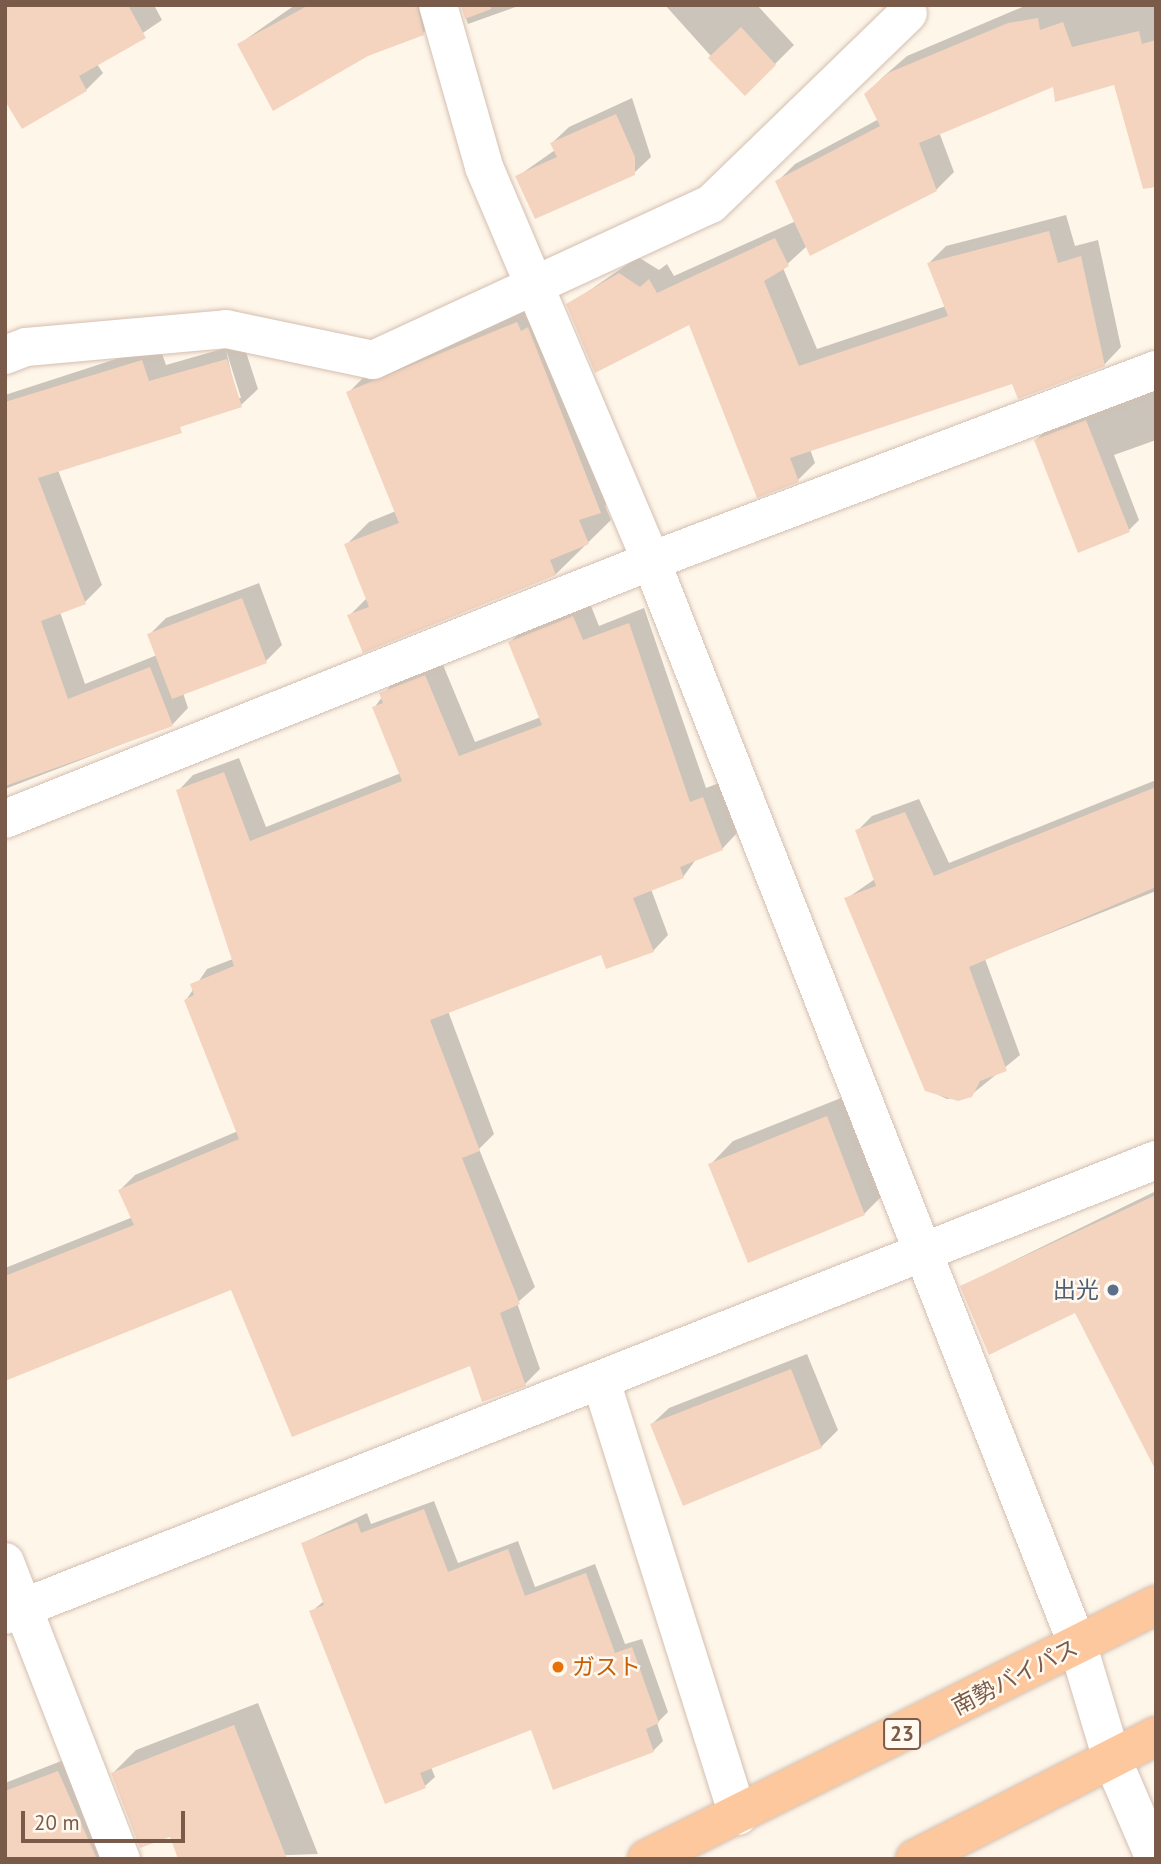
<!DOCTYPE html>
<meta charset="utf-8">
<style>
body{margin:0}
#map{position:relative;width:1161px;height:1864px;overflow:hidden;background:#fef6e9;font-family:"PT Sans","Noto Sans JP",sans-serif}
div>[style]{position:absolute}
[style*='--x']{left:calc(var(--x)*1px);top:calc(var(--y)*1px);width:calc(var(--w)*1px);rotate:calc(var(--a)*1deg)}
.shadow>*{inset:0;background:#0003}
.building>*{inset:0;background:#f5d4bf}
.roads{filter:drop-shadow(0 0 2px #d4bfb0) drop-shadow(0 0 2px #d4bfb0)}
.minor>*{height:38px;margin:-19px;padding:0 19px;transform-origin:19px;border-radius:19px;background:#fff}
.trunk>*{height:38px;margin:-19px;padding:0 19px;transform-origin:19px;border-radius:19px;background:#fdc89e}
.dots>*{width:19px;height:19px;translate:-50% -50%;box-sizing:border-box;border:4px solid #fff9f0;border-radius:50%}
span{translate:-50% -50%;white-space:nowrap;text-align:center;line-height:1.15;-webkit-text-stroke:5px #fff9f0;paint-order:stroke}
.shield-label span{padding:2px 5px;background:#fff9f0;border:2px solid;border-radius:5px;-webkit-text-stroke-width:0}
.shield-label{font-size:21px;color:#7a5b4a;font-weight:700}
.service-label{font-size:23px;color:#4e5e75}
.right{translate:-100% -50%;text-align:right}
.food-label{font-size:23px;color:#c56008}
.left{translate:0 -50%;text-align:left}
.street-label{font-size:23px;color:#7a5b4a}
.frame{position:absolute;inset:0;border:7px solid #7a5b4a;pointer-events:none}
.scale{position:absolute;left:21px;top:1811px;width:164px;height:32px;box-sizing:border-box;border:4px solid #7a5b4a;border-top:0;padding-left:9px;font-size:21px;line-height:24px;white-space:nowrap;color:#7a5b4a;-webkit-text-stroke:5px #fff9f0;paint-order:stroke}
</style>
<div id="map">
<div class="shadow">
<i style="clip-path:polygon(5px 5px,154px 5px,162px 20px,97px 64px,103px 73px,86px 90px,23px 127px)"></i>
<i style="clip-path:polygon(295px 5px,440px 5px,442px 14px,423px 33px,239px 44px)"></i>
<i style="clip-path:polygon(461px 5px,521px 5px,468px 24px)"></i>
<i style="clip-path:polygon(665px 5px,757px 5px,794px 45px,745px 94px)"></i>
<i style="clip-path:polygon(1027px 5px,1156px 5px,1156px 177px,1115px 83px,1054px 84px,939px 132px,954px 172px,936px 190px,807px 246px,783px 268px,817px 349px,946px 306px,929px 263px,946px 246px,1066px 215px,1075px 246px,1098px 240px,1121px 347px,1104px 365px,1013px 382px,810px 449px,815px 463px,798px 480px,689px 322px,568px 305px,638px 257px,659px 270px,667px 264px,674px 276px,796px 221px,777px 182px,795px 164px,879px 119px,866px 94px,884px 76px,907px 56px)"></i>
<i style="clip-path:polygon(632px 98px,651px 157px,634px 173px,518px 176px,555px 150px,552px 143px,569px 127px)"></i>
<i style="clip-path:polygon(540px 300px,623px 488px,605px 506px,611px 520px,556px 574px,364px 650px,349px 616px,367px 598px,346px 545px,369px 522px,396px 511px,348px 393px,371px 370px)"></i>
<i style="clip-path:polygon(evenodd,243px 343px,258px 389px,241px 405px,58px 470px,102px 585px,85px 602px,60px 612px,85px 684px,157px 655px,149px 635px,166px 618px,259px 583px,282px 645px,266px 661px,183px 693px,188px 708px,172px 725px,5px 789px,5px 395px,159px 345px,166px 365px,243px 343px,226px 350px,241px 398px,237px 398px,226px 350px)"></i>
<i style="clip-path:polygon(1156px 386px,1156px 440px,1114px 455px,1139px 520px,1129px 530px,1036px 440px,1047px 429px)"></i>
<i style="clip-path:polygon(589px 601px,599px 626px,644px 608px,706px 788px,719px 783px,737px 833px,722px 849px,697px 858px,683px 877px,651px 889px,668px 935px,653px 951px,602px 952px,448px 1011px,494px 1134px,479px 1149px,535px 1287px,517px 1303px,540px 1369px,525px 1384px,232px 1288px,5px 1379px,5px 1268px,133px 1217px,120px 1190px,135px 1175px,238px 1131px,186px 1000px,207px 969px,233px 959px,178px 791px,193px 775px,239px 758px,266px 827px,401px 773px,374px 708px,396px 678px,441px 660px,475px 742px,541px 717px,510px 642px,526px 627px)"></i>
<i style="clip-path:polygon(1156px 780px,1156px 891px,985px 959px,1020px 1055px,971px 1095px,947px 1099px,926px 1089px,846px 899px,875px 879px,857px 831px,872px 816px,919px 799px,949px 863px)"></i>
<i style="clip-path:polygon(851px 1094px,888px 1190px,864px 1214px,710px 1165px,733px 1141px)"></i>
<i style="clip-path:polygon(1156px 1191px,1156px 1467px,1075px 1310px,962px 1286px)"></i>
<i style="clip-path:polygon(807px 1354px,838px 1430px,821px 1447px,652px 1424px,669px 1408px)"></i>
<i style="clip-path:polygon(434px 1501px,458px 1563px,518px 1541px,535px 1587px,595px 1564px,625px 1644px,642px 1639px,668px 1712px,657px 1723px,663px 1741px,653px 1751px,532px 1728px,431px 1767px,435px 1777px,425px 1786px,311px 1612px,324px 1601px,303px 1543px,367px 1513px,371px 1524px)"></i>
<i style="clip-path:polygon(258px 1703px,318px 1854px,180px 1859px,171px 1835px,113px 1773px,136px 1750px)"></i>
<i style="clip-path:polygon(74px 1756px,110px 1859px,5px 1859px,5px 1783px)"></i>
</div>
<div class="building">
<i style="clip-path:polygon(5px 5px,128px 5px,146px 38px,79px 76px,87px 91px,22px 129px,5px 101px)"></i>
<i style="clip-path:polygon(309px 5px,417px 5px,424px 35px,368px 56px,273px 111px,237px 44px)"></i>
<i style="clip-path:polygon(461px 5px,491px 5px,491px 9px,465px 19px)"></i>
<i style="clip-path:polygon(1038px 18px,1040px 30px,1063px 22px,1072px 47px,1139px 31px,1142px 44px,1156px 40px,1156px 187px,1143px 189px,1114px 85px,1055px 102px,1053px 87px,919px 143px,937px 191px,810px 256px,775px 181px,880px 126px,864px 94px,888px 73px,1008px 23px)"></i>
<i style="clip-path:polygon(741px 27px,776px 65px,745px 96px,708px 58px)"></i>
<i style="clip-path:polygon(616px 114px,635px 157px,635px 175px,535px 219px,515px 176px,557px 157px,550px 143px)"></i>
<i style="clip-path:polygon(1049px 231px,1058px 263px,1081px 256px,1105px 366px,1018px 399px,1012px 384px,790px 458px,799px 482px,757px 498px,689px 325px,595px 373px,566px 304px,619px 273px,640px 287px,649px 279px,657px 293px,775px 238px,789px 266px,764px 281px,799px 366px,948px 316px,927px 263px)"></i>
<i style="clip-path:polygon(517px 322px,521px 331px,528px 327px,601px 513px,579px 520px,589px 544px,550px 560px,556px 575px,363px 653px,347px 615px,369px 607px,344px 544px,399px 523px,346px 392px)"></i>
<i style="clip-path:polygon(227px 359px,242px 407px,180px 427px,182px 433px,38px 478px,86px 604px,41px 621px,68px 699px,150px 667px,173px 726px,5px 786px,5px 402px,142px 360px,149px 381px)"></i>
<i style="clip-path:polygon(1086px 420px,1130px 532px,1078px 553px,1034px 440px)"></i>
<i style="clip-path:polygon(242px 598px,267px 663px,172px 699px,147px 634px)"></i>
<i style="clip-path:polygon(573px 616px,583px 640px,629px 623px,690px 802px,703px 797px,723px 850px,680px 867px,684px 878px,633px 898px,654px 952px,606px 969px,601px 955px,430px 1020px,480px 1151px,462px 1158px,520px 1304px,500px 1313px,526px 1386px,482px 1402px,470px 1366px,292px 1437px,231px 1290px,5px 1381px,5px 1276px,134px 1225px,118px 1190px,239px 1139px,184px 1000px,194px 995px,190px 984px,234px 966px,176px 790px,224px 772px,250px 841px,402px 781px,372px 707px,383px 703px,379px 693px,425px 675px,459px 756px,542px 725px,508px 642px)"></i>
<i style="clip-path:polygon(1156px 787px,1156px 887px,969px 967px,1007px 1071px,980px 1081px,972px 1097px,958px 1101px,925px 1091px,844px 898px,876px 886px,855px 830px,905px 812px,934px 876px)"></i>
<i style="clip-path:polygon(827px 1116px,865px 1215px,748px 1263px,708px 1164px)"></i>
<i style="clip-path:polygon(1156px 1195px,1156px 1471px,1075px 1313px,989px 1355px,960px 1286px)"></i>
<i style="clip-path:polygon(791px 1369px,822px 1448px,683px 1506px,650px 1424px)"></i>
<i style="clip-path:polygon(424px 1509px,448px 1572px,508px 1549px,525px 1596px,586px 1573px,615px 1653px,632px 1647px,659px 1723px,646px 1729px,654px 1752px,553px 1790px,531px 1730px,420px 1773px,426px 1788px,385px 1804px,309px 1611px,324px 1605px,301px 1543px,357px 1522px,361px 1533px)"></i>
<i style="clip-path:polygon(234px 1725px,287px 1859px,178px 1859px,170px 1837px,140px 1848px,111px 1773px)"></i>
<i style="clip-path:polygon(58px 1771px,97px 1859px,5px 1859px,5px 1791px)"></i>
</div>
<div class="roads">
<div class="minor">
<i style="--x:438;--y:5;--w:168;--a:74.1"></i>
<i style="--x:484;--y:167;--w:428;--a:67"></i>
<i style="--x:651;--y:561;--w:1166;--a:68.52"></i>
<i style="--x:1078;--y:1646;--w:118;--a:73.3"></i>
<i style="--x:1112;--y:1759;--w:109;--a:66.7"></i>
<i style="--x:5;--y:355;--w:22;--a:-21"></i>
<i style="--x:26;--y:347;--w:201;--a:-5.1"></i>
<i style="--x:226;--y:329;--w:150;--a:11.9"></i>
<i style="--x:373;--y:360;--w:372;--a:-24.8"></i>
<i style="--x:711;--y:204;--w:274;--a:-44.1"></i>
<i style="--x:5;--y:819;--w:696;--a:-21.77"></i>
<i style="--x:651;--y:561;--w:540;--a:-20.72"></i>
<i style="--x:601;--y:1381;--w:456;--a:72.5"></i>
<i style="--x:5;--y:1562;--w:319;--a:68.7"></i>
<i style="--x:5;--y:1615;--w:1238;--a:-21.57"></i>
</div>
<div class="trunk">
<i style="--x:647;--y:1859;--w:569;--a:-26.52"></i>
<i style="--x:915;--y:1859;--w:271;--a:-27"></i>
</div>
</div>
<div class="dots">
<i style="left:1113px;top:1290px;background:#5c6f8a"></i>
<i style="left:558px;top:1667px;background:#e8710a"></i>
</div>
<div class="shield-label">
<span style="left:902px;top:1734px">23</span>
</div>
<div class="service-label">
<span class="right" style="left:1099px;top:1290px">出光</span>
</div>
<div class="food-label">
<span class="left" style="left:572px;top:1667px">ガスト</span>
</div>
<div class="street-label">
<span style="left:1015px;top:1677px;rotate:-27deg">南勢バイパス</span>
</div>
<div class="frame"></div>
<div class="scale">20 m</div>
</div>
